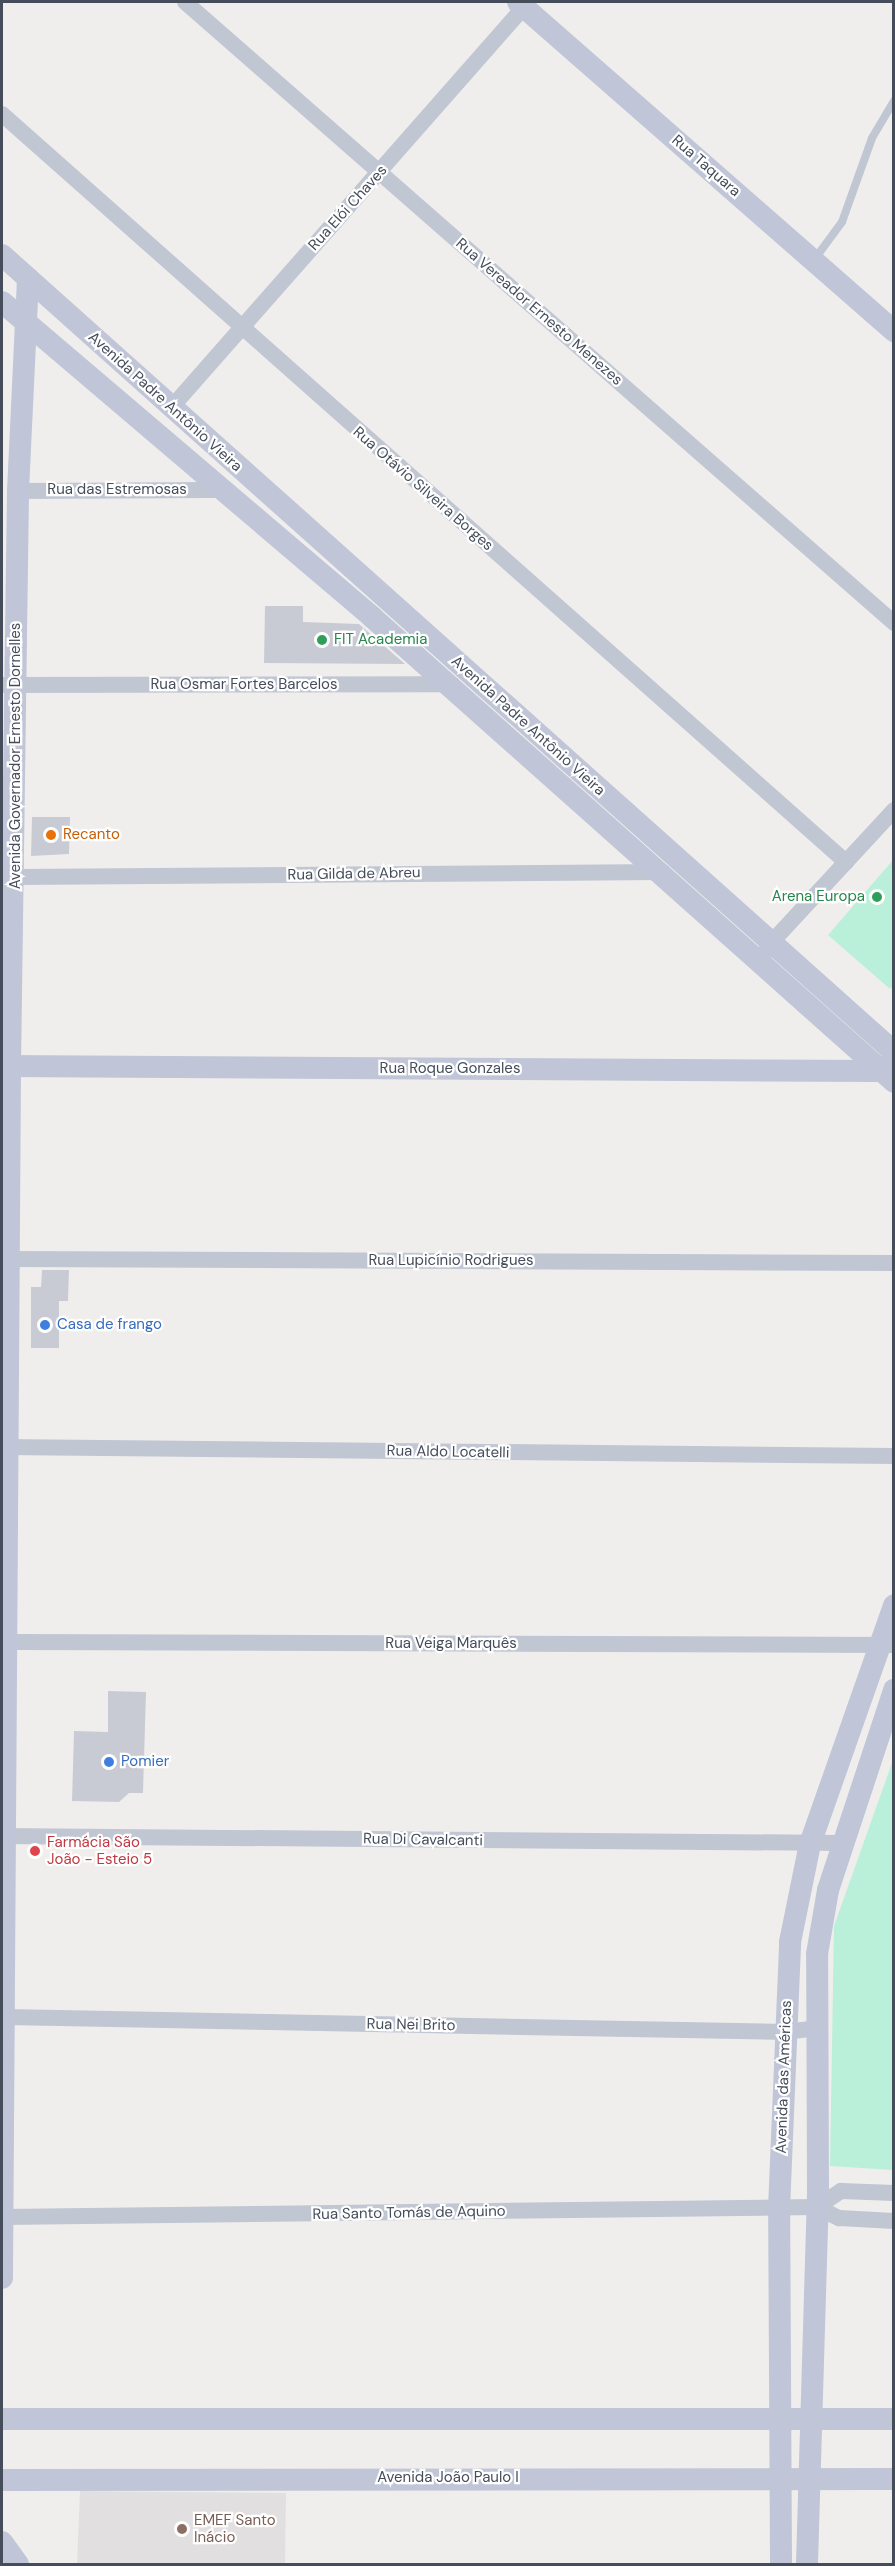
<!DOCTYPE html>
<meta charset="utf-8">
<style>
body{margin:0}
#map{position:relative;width:895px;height:2566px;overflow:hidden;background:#f0eeed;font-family:"DM Sans",sans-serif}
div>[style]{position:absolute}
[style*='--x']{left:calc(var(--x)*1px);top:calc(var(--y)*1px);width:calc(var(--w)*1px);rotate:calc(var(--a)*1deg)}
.education>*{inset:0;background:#e1dfdf}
.green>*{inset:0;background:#baefda}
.building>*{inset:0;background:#c9cbd4}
.lane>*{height:8px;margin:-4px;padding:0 4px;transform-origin:4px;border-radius:4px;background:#c1c6d3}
.street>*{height:16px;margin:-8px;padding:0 8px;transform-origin:8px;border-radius:8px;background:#c1c6d3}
.secondary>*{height:22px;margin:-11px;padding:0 11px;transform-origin:11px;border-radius:11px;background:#c0c6d7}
.dots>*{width:16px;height:16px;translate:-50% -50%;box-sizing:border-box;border:3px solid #fff;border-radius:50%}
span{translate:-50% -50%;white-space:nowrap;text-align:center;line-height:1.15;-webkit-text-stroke:4.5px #fff;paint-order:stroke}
.street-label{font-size:15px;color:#454d5b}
.leisure-label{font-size:15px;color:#27864d}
.left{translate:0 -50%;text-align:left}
.right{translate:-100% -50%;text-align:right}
.food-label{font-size:15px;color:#c56008}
.shop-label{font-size:15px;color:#366cbe}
.health-label{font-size:15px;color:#be3a42}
.education-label{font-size:15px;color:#785e54}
.frame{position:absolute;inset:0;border:3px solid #454d5b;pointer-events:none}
</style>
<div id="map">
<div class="education">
<i style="clip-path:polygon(80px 2491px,286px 2493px,285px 2564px,77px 2564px)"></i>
</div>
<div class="green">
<i style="clip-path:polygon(893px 860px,894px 986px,890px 989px,828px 935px)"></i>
<i style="clip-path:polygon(893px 1760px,893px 2170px,830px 2166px,834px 1926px)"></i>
</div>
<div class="building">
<i style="clip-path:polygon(265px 606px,303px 606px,303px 622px,359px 624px,405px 664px,264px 663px)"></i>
<i style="clip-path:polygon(32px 817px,70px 817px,69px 854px,31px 856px)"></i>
<i style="clip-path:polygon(42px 1270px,69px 1270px,68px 1301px,59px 1301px,59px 1348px,31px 1348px,31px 1287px,41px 1287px)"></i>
<i style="clip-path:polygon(108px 1691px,146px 1692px,143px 1793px,129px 1793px,119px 1802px,72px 1801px,74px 1731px,108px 1732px)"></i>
</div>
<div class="lane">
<i style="--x:814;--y:260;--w:47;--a:-53.6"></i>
<i style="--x:842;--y:222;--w:89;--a:-70.3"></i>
<i style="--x:872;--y:138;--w:43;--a:-59.3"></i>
</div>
<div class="street">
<i style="--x:185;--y:2;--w:943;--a:41.21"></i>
<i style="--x:2;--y:114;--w:1128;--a:41.55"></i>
<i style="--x:171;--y:408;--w:534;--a:-48.64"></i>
<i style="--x:18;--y:491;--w:197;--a:-0.3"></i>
<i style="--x:2;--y:685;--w:450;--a:-0.1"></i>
<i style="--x:16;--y:877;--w:647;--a:-0.44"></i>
<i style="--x:759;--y:963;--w:22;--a:-60"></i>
<i style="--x:770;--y:944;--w:183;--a:-47.2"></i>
<i style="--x:9;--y:1259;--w:885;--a:0.26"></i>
<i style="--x:2;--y:1447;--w:892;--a:0.58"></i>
<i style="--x:9;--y:1642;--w:885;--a:0.19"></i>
<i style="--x:2;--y:1836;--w:842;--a:0.48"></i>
<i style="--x:5;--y:2017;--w:780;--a:1.1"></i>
<i style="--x:785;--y:2032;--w:32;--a:-7"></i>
<i style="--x:817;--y:2207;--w:29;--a:-34"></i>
<i style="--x:841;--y:2191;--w:53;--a:2.2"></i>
<i style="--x:2;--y:2217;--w:815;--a:-0.7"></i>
<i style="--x:817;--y:2207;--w:25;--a:27"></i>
<i style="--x:839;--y:2218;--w:55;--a:3.1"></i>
</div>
<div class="secondary">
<i style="--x:518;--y:2;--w:500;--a:41.2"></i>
<i style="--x:2;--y:255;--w:1196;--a:41.78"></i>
<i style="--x:2;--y:302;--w:486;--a:40.4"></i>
<i style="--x:372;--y:617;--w:699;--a:41.69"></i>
<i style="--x:2;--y:1066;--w:879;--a:0.33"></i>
<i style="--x:881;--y:1071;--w:7;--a:-45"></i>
<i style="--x:2;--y:2278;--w:1212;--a:-89.62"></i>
<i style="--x:10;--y:1066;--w:575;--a:-89.2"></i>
<i style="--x:18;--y:491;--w:213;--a:-87.3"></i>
<i style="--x:2;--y:2419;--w:892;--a:0"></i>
<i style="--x:2;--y:2480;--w:892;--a:-0.06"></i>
<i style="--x:2;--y:2542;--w:27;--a:54"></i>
<i style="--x:781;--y:2564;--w:355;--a:-90.3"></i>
<i style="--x:779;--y:2209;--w:267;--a:-87.6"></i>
<i style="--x:790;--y:1942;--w:100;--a:-78.5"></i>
<i style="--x:810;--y:1844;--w:253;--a:-70.6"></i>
<i style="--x:807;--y:2564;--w:370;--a:-88.3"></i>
<i style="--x:818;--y:2194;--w:240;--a:-90.2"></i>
<i style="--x:817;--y:1954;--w:65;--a:-80.2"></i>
<i style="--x:828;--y:1890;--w:211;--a:-71.7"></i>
</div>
<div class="dots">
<i style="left:322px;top:640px;background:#2e9e5b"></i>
<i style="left:51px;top:835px;background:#e8710a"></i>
<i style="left:877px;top:897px;background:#2e9e5b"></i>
<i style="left:45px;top:1325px;background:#3f7fe0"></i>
<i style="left:109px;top:1762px;background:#3f7fe0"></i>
<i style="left:35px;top:1851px;background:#e0444e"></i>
<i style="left:182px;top:2529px;background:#8d6e63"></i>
</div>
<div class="street-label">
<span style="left:706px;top:166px;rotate:41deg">Rua Taquara</span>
<span style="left:348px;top:208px;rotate:-48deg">Rua Elói Chaves</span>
<span style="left:539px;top:312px;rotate:41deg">Rua Vereador Ernesto Menezes</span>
<span style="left:165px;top:402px;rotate:42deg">Avenida Padre Antônio Vieira</span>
<span style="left:423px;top:489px;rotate:41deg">Rua Otávio Silveira Borges</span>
<span style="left:117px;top:490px">Rua das Estremosas</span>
<span style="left:244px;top:685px">Rua Osmar Fortes Barcelos</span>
<span style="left:528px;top:726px;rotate:42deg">Avenida Padre Antônio Vieira</span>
<span style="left:16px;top:756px;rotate:-90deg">Avenida Governador Ernesto Dornelles</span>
<span style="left:354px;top:874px;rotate:-1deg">Rua Gilda de Abreu</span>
<span style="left:450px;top:1069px">Rua Roque Gonzales</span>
<span style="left:451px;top:1261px">Rua Lupicínio Rodrigues</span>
<span style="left:448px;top:1452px;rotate:1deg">Rua Aldo Locatelli</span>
<span style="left:451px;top:1644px">Rua Veiga Marquês</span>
<span style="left:423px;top:1840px;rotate:1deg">Rua Di Cavalcanti</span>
<span style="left:411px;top:2025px;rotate:1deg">Rua Nei Brito</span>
<span style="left:784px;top:2077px;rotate:-88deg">Avenida das Américas</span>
<span style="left:409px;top:2213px;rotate:-1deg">Rua Santo Tomás de Aquino</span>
<span style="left:448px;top:2478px">Avenida João Paulo I</span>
</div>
<div class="leisure-label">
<span class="left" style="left:334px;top:640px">FIT Academia</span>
<span class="right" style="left:865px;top:897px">Arena Europa</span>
</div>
<div class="food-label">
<span class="left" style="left:63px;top:835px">Recanto</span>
</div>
<div class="shop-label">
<span class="left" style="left:57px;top:1325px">Casa de frango</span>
<span class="left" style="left:121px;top:1762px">Pomier</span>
</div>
<div class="health-label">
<span class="left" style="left:47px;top:1851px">Farmácia São<br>João - Esteio 5</span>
</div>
<div class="education-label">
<span class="left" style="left:194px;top:2529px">EMEF Santo<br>Inácio</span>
</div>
<div class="frame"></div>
</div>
